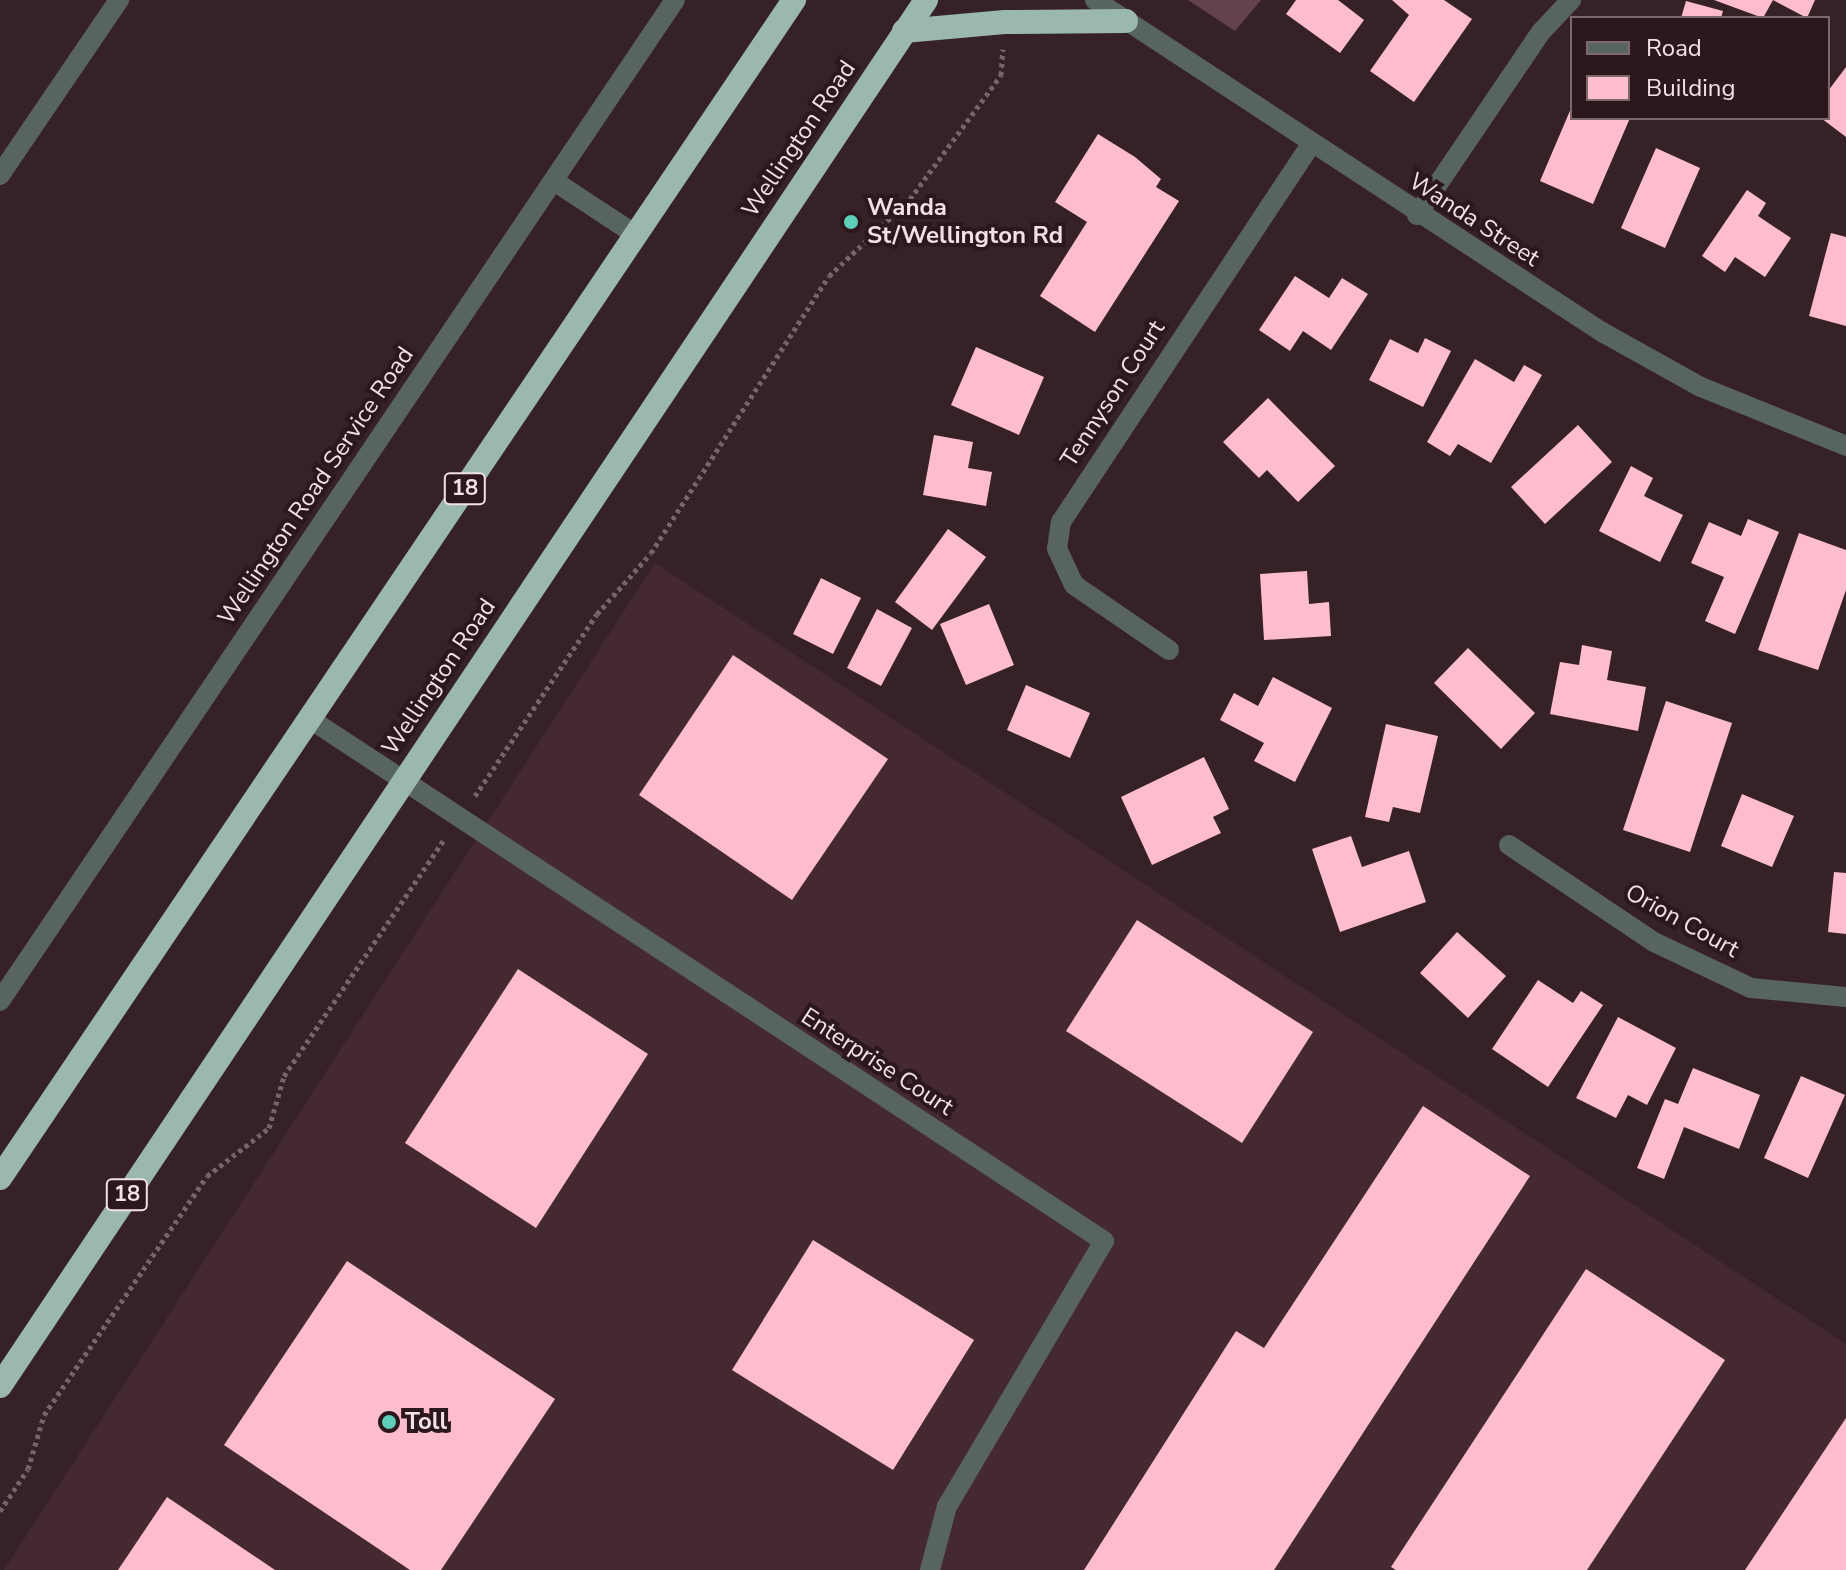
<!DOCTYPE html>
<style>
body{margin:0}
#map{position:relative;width:1846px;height:1570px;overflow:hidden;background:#362127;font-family:"Nunito Sans",sans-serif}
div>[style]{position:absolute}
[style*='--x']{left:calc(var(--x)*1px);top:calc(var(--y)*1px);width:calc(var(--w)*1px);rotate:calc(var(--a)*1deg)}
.built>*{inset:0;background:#442931}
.green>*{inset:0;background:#64424b}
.building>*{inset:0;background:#fdbdce}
.path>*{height:5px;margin-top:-2.5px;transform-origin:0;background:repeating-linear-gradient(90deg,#776469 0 4px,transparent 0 8px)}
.minor>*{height:20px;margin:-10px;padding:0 10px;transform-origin:10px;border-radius:10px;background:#586461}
.highway>*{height:24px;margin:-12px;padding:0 12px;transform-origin:12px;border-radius:12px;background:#9ab8b0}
.dots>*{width:22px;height:22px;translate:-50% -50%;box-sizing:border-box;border:4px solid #2c171d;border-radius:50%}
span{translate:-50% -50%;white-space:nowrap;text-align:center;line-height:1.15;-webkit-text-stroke:8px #2c171d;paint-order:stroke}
.shield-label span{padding:2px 6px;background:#2c171d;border:2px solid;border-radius:6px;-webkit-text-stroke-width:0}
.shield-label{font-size:22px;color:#f0e1e5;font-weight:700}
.street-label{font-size:24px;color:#f0e1e5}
.poi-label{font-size:24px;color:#f0e1e5;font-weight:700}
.left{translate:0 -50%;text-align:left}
.legend{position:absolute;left:1570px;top:16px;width:260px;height:104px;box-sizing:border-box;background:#2c171d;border:2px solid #7a686d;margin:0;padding:10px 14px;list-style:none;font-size:24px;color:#f0e1e5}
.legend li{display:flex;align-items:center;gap:16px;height:40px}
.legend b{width:40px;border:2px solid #7a686d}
</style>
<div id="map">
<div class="built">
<i style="clip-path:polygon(655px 563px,1846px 1344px,1846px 1570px,4px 1570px)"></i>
</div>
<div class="green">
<i style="clip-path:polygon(1188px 0,1261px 0,1235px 31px)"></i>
</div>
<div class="building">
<i style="clip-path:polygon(1296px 0,1338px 0,1364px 20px,1340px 53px,1286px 14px)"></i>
<i style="clip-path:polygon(1392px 0,1444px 0,1472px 19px,1414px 102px,1370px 71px,1409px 15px)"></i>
<i style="clip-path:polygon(1714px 0,1815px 0,1807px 18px,1773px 0,1763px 18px)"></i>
<i style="clip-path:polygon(1686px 1px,1723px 11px,1721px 18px,1681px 18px)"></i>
<i style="clip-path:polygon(1846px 67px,1846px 137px,1821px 118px,1828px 118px,1828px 91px)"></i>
<i style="clip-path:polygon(1572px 106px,1572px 118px,1630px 118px,1593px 204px,1540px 181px)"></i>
<i style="clip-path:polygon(1098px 134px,1135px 157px,1161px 179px,1156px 187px,1179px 201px,1095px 332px,1040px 296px,1087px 222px,1055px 202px)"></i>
<i style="clip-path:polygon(1656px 148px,1700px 168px,1665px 248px,1621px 228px)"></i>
<i style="clip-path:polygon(1747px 190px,1766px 203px,1758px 216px,1791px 238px,1765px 277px,1735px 257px,1725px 272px,1702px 256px)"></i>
<i style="clip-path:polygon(1831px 233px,1846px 237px,1846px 326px,1809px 316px)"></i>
<i style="clip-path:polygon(1295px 276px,1329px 298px,1342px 278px,1368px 294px,1331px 350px,1303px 331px,1290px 351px,1259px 330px)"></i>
<i style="clip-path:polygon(1425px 338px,1451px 351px,1423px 407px,1369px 380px,1390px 339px,1418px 353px)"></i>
<i style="clip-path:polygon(976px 347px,1044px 377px,1019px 435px,951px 405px)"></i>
<i style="clip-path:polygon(1475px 359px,1514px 382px,1524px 365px,1542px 375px,1491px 463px,1458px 444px,1450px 456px,1427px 442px)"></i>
<i style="clip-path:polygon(1268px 398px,1335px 466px,1298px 502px,1267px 470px,1259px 478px,1223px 442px)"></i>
<i style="clip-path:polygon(1578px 425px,1612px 462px,1545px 524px,1511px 487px)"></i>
<i style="clip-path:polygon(934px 435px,973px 442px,968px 468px,992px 472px,986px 506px,923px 495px)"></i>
<i style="clip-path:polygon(1631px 466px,1653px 478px,1644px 496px,1683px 515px,1660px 562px,1599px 531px)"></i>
<i style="clip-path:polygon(1748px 519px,1779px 532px,1735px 634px,1705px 621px,1724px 577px,1691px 563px,1709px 522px,1741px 536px)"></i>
<i style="clip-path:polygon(948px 529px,986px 557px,932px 630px,895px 602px)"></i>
<i style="clip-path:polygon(1799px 533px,1846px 550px,1846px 590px,1818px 670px,1758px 650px)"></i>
<i style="clip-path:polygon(1307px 571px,1309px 604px,1329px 602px,1331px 636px,1264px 640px,1260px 574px)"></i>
<i style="clip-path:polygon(821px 578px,861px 598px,833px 654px,793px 634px)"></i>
<i style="clip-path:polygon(989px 604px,1014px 665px,966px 685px,940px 624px)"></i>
<i style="clip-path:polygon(877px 609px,912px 628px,881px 686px,847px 668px)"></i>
<i style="clip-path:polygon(1582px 645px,1612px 651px,1607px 680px,1646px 687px,1638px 731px,1550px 714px,1560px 662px,1579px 665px)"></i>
<i style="clip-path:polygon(1468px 648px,1535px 713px,1501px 749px,1434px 683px)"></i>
<i style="clip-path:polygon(733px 655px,888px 759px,792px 900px,639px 795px)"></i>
<i style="clip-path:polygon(1273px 677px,1332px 708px,1295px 782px,1254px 761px,1264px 743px,1220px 720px,1234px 693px,1258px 706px)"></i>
<i style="clip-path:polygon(1026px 685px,1090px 713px,1070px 758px,1007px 730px)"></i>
<i style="clip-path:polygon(1666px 701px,1732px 723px,1690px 852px,1623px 830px)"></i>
<i style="clip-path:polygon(1386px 724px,1438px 736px,1420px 813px,1393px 807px,1389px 822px,1365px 817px)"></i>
<i style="clip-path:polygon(1204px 757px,1229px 809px,1213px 817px,1221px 833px,1152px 865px,1121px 797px)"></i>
<i style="clip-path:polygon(1742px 794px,1794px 816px,1772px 867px,1721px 846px)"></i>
<i style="clip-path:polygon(1351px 836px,1362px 867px,1409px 851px,1426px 902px,1340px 932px,1312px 849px)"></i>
<i style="clip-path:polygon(1834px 872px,1846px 873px,1846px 934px,1828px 932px)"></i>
<i style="clip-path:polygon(1137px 920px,1313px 1032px,1242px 1143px,1066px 1031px)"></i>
<i style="clip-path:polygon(1457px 932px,1506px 976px,1468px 1018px,1420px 973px)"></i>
<i style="clip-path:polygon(518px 969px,648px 1054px,536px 1228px,405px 1143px)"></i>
<i style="clip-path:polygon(1538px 980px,1573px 1003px,1581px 991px,1603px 1005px,1548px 1087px,1492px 1049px)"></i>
<i style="clip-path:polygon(1618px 1017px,1676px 1048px,1647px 1105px,1628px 1095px,1616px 1118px,1576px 1098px)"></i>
<i style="clip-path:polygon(1693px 1068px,1760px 1095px,1739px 1149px,1684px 1127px,1664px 1179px,1637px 1168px,1665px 1099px,1678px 1104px)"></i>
<i style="clip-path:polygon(1801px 1076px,1845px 1095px,1808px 1178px,1764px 1158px)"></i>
<i style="clip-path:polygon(1423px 1106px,1530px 1176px,1274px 1570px,1084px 1570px,1236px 1331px,1264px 1348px)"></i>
<i style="clip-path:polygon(813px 1240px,974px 1340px,893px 1470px,732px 1370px)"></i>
<i style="clip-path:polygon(347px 1261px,555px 1399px,441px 1570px,410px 1570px,224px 1445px)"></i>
<i style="clip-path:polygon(1586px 1269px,1725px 1360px,1587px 1570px,1396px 1570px,1391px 1567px)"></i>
<i style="clip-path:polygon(1846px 1418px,1846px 1570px,1745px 1570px)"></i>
<i style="clip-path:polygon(167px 1497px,275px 1570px,118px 1570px)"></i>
</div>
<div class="path">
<i style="--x:475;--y:796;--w:219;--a:-56.2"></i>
<i style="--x:597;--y:614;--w:81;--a:-48.5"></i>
<i style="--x:651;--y:553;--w:329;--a:-57.3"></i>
<i style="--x:829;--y:276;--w:112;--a:-43.5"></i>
<i style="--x:910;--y:199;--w:154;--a:-53.7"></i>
<i style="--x:1001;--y:75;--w:26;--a:-86"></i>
<i style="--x:0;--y:1511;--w:50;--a:-56.3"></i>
<i style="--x:28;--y:1469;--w:56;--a:-73.5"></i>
<i style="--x:44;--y:1415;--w:289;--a:-55.7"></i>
<i style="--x:207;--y:1176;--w:78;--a:-37.7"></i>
<i style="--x:269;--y:1128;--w:54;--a:-73.9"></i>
<i style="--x:284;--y:1076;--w:285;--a:-55.9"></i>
</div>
<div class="minor">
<i style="--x:1095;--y:0;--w:606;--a:33.22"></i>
<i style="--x:1602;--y:332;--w:113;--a:29.1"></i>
<i style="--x:1701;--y:387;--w:157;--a:22.1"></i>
<i style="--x:0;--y:175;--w:212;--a:-55.8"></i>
<i style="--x:554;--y:181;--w:98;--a:33.4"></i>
<i style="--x:1417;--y:215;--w:221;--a:-55.9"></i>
<i style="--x:1541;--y:32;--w:44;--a:-46.8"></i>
<i style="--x:1169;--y:650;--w:115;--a:-145.6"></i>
<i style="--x:1074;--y:585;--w:40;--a:-115"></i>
<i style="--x:1057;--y:549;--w:27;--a:-82"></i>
<i style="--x:1061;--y:522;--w:453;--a:-56.5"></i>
<i style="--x:310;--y:719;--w:950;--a:33.32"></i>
<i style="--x:1104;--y:1241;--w:308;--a:120.6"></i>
<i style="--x:947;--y:1506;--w:66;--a:104.9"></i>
<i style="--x:1509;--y:845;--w:174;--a:33.8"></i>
<i style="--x:1654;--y:942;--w:107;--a:25.4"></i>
<i style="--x:1751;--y:988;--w:95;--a:5.4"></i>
<i style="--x:0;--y:1001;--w:1207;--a:-56.01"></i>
</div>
<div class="highway">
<i style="--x:904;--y:31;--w:101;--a:-5.1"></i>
<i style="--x:1005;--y:22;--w:121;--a:-0.5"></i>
<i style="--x:0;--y:1178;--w:1421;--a:-56.02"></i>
<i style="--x:0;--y:1386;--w:1667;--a:-56.25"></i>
</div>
<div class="dots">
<i style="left:851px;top:222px;background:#5eceb8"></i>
<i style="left:389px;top:1422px;background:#5eceb8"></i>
</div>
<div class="shield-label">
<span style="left:465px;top:489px">18</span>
<span style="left:127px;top:1195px">18</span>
</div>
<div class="street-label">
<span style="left:799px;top:139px;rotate:-56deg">Wellington Road</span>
<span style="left:1474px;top:220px;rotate:33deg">Wanda Street</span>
<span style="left:1113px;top:394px;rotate:-57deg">Tennyson Court</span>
<span style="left:316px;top:486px;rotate:-56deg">Wellington Road Service Road</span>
<span style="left:439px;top:677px;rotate:-56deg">Wellington Road</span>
<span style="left:1682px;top:921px;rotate:29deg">Orion Court</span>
<span style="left:877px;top:1062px;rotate:33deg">Enterprise Court</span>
</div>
<div class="poi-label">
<span class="left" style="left:867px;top:222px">Wanda<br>St/Wellington Rd</span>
<span class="left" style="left:405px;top:1422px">Toll</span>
</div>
<ul class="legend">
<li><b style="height:10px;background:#586461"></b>Road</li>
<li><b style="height:22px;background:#fdbdce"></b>Building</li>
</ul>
</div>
